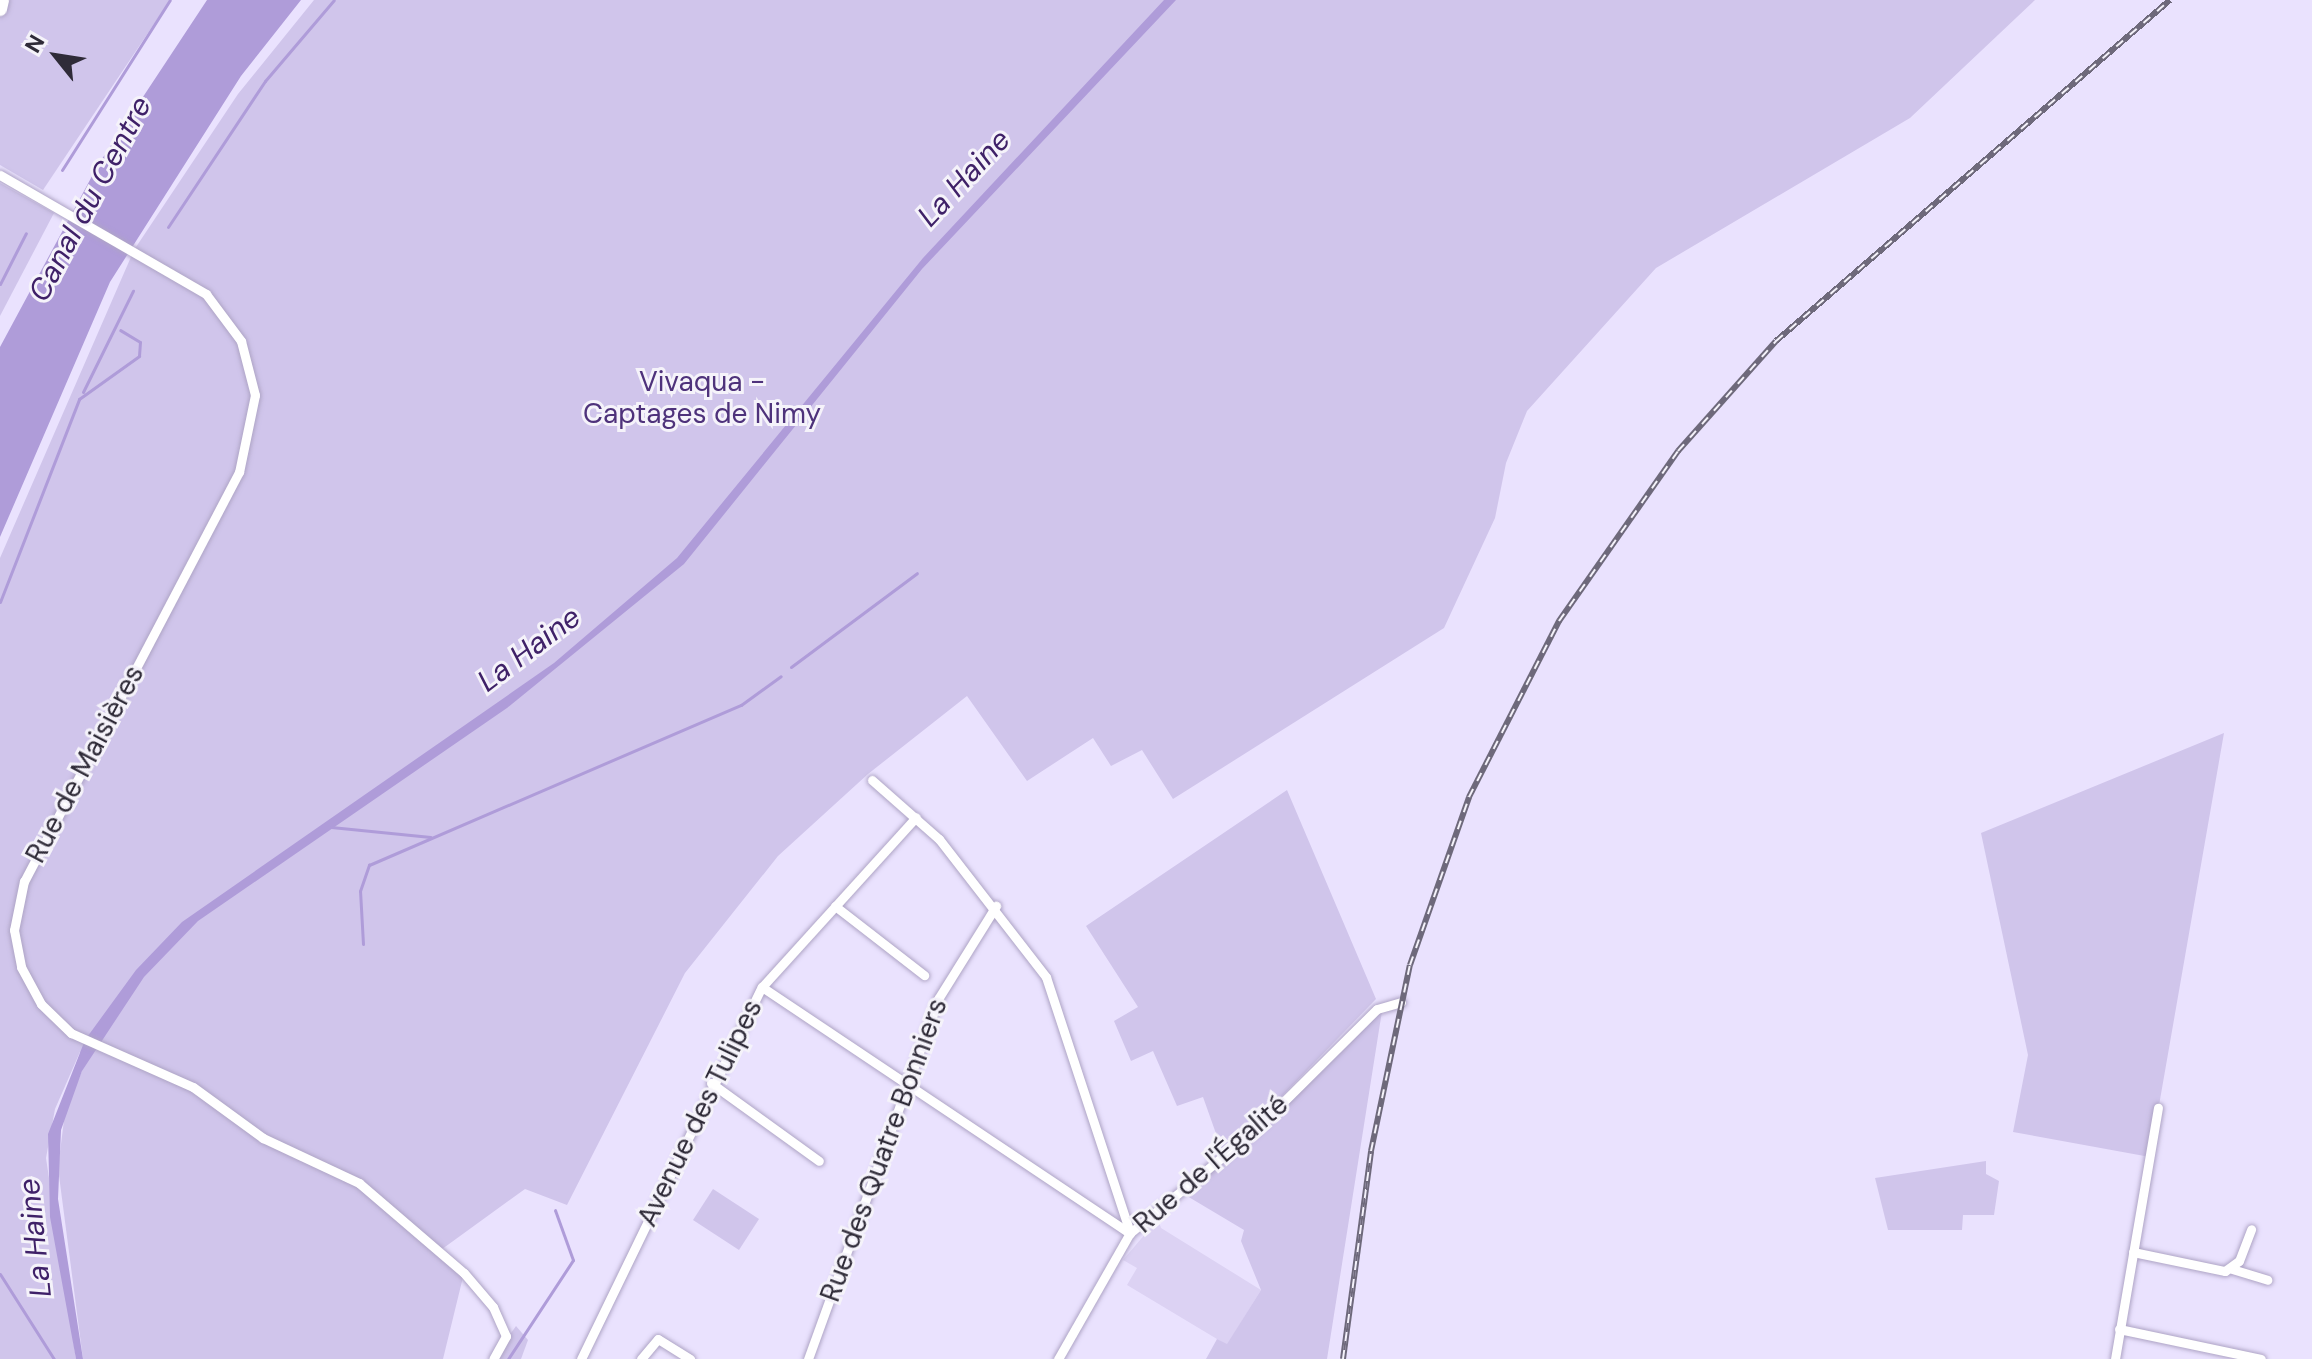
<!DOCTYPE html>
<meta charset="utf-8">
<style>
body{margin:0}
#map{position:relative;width:2312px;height:1359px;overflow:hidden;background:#eae2fe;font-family:"DM Sans",sans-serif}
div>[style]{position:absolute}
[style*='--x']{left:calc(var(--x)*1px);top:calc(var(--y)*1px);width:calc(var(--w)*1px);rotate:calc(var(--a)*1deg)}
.built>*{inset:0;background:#dcd2f3}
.green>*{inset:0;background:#d0c5eb}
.water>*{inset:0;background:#af9cd9}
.stream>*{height:3px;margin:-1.5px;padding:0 1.5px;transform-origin:1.5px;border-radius:1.5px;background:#af9cd9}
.roads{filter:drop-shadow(0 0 2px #aea4c5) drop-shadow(0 0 2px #aea4c5)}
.minor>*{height:9px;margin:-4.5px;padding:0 4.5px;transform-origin:4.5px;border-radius:4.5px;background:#fff}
.secondary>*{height:14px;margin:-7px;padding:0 7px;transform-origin:7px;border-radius:7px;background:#fff}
.rail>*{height:6px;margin-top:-3px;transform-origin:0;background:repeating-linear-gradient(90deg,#f5f3fa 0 9px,#6e697b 0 18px);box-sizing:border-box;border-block:2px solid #6e697b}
span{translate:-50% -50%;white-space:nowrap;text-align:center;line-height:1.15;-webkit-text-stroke:6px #f5f3fa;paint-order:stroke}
.park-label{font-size:28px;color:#4e327b}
.street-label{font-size:28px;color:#2f2b38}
.water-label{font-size:30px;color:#3f2168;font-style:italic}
.north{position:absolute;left:16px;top:16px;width:80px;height:80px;-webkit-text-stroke:6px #f5f3fa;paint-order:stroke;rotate:300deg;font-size:22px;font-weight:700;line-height:32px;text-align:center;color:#2f2b38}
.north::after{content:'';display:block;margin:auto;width:28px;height:36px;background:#2f2b38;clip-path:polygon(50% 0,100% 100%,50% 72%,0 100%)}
</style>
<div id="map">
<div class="built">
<i style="clip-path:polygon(1158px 1219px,1161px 1228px,1261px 1290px,1227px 1345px,1127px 1285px,1137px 1268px,1123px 1260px)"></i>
</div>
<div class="green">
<i style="clip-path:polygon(0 0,170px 0,43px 190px,0 165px)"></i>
<i style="clip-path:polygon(314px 0,2035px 0,1910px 118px,1656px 268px,1527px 411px,1506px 463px,1495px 518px,1444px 628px,1173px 799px,1142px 750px,1111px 766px,1093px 738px,1027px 781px,967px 696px,868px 774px,778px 856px,685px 973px,567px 1205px,525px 1189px,438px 1252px,464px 1273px,443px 1359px,83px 1359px,58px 1168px,65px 1112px,82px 1071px,80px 1052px,55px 1109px,46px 1158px,76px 1359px,0 1359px,0 558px,134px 250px,238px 94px)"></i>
<i style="clip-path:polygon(0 183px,54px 213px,0 316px)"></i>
<i style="clip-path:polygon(2224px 733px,2150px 1157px,2013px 1132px,2028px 1055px,1981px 833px)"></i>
<i style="clip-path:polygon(1287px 790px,1376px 999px,1224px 1156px,1203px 1097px,1177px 1106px,1153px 1051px,1131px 1061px,1114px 1021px,1138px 1007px,1086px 926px)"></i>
<i style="clip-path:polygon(1382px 1011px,1327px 1359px,1206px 1359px,1217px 1339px,1227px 1344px,1261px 1290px,1241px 1241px,1244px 1230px,1187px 1196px)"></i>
<i style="clip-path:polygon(1986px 1161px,1986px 1174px,1999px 1181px,1994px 1215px,1963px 1215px,1962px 1230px,1888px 1230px,1875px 1178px)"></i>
<i style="clip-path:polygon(713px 1189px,759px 1219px,739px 1250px,693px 1220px)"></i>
<i style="clip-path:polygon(516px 1326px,528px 1340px,521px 1359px,493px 1359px)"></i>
</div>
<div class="water">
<i style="clip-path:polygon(207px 0,301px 0,241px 76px,110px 282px,0 537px,0 347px,98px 165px)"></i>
<i style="clip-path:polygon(1164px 0,1176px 0,922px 269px,684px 564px,507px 708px,198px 921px,144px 977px,82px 1071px,61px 1130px,58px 1199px,83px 1359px,76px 1359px,50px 1217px,48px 1134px,85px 1040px,136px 970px,182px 922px,554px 663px,677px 558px,923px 258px)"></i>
</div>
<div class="stream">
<i style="--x:62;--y:170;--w:201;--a:-57.6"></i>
<i style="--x:168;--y:227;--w:175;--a:-56.4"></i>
<i style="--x:265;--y:81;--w:106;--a:-49.6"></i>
<i style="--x:0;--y:284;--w:57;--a:-63"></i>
<i style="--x:83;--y:392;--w:113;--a:-63.7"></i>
<i style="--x:0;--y:602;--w:218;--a:-68.7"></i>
<i style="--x:79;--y:399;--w:74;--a:-35.6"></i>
<i style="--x:139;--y:356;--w:14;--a:-86"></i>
<i style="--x:140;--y:342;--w:23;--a:-149"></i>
<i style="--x:791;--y:667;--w:157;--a:-36.7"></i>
<i style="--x:331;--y:827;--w:100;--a:5.7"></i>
<i style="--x:363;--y:944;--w:53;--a:-93.2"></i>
<i style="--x:360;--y:891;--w:28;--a:-71"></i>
<i style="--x:369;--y:865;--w:405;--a:-23.3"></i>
<i style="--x:741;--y:705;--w:49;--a:-35.9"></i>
<i style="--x:0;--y:1274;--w:101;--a:57.6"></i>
<i style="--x:508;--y:1359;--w:118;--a:-56.7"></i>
<i style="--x:573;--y:1260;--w:53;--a:-109.8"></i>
</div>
<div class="roads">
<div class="minor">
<i style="--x:0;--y:175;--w:238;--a:30"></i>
<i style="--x:206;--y:294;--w:59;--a:53.3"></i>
<i style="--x:241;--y:341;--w:56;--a:75.5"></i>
<i style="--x:255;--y:395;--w:79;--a:101.7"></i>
<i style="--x:239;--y:472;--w:462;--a:117.7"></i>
<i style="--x:24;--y:881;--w:50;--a:101.5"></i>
<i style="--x:14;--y:930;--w:38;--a:79"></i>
<i style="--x:21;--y:967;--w:42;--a:61.6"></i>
<i style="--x:41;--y:1004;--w:42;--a:44"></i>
<i style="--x:71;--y:1033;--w:133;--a:23.9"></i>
<i style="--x:193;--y:1087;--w:87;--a:36.1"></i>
<i style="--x:263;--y:1138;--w:106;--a:25.1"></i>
<i style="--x:359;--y:1183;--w:138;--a:40.6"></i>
<i style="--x:464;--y:1273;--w:45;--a:49.5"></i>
<i style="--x:493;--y:1307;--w:32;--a:66"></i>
<i style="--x:506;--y:1336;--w:26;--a:119"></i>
<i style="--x:872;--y:780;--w:89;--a:41.4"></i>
<i style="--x:939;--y:839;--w:175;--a:52.2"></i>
<i style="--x:1046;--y:977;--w:269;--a:71.8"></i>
<i style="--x:835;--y:906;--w:113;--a:37.8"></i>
<i style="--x:762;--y:987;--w:443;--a:33.8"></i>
<i style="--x:711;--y:1083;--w:133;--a:35.8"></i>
<i style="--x:2133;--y:1252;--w:94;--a:11.7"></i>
<i style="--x:2225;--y:1271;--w:17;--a:-36"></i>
<i style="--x:2239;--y:1261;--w:34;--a:-69"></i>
<i style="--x:2232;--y:1269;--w:37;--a:17"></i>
<i style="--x:2119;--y:1329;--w:145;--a:11.9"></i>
<i style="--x:581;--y:1359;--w:414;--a:-64.1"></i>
<i style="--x:762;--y:987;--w:229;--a:-47.8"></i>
<i style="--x:641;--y:1359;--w:26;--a:-50"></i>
<i style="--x:658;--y:1339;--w:38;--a:32"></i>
<i style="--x:808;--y:1359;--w:383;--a:-70.1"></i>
<i style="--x:938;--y:999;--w:110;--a:-58.1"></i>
<i style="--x:1058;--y:1359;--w:145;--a:-60.3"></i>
<i style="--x:1130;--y:1233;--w:163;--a:-39.5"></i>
<i style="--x:1256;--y:1129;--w:170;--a:-44.8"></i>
<i style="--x:1377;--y:1009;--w:25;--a:-16"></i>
<i style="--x:2115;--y:1359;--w:255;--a:-80.3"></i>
</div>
<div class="secondary">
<i style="--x:0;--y:9;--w:9;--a:-77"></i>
</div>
</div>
<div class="rail">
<i style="--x:1343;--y:1359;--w:210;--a:-82.3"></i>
<i style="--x:1371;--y:1151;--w:190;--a:-78.2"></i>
<i style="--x:1410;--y:965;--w:178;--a:-70.6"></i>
<i style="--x:1469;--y:797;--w:198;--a:-62.9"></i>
<i style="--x:1559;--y:621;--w:208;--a:-55"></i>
<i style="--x:1678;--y:451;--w:147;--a:-48.3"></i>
<i style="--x:1776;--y:341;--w:521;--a:-40.88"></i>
</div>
<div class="park-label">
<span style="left:702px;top:398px">Vivaqua -<br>Captages de Nimy</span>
</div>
<div class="street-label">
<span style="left:85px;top:764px;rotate:-62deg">Rue de Maisières</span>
<span style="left:700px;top:1113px;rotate:-64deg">Avenue des Tulipes</span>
<span style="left:884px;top:1150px;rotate:-70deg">Rue des Quatre Bonniers</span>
<span style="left:1211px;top:1164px;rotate:-41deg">Rue de l'Égalité</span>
</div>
<div class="water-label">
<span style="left:964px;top:178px;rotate:-47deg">La Haine</span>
<span style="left:90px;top:199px;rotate:-62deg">Canal du Centre</span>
<span style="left:529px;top:649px;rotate:-37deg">La Haine</span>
<span style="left:35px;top:1238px;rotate:-96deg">La Haine</span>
</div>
<div class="north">N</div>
</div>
